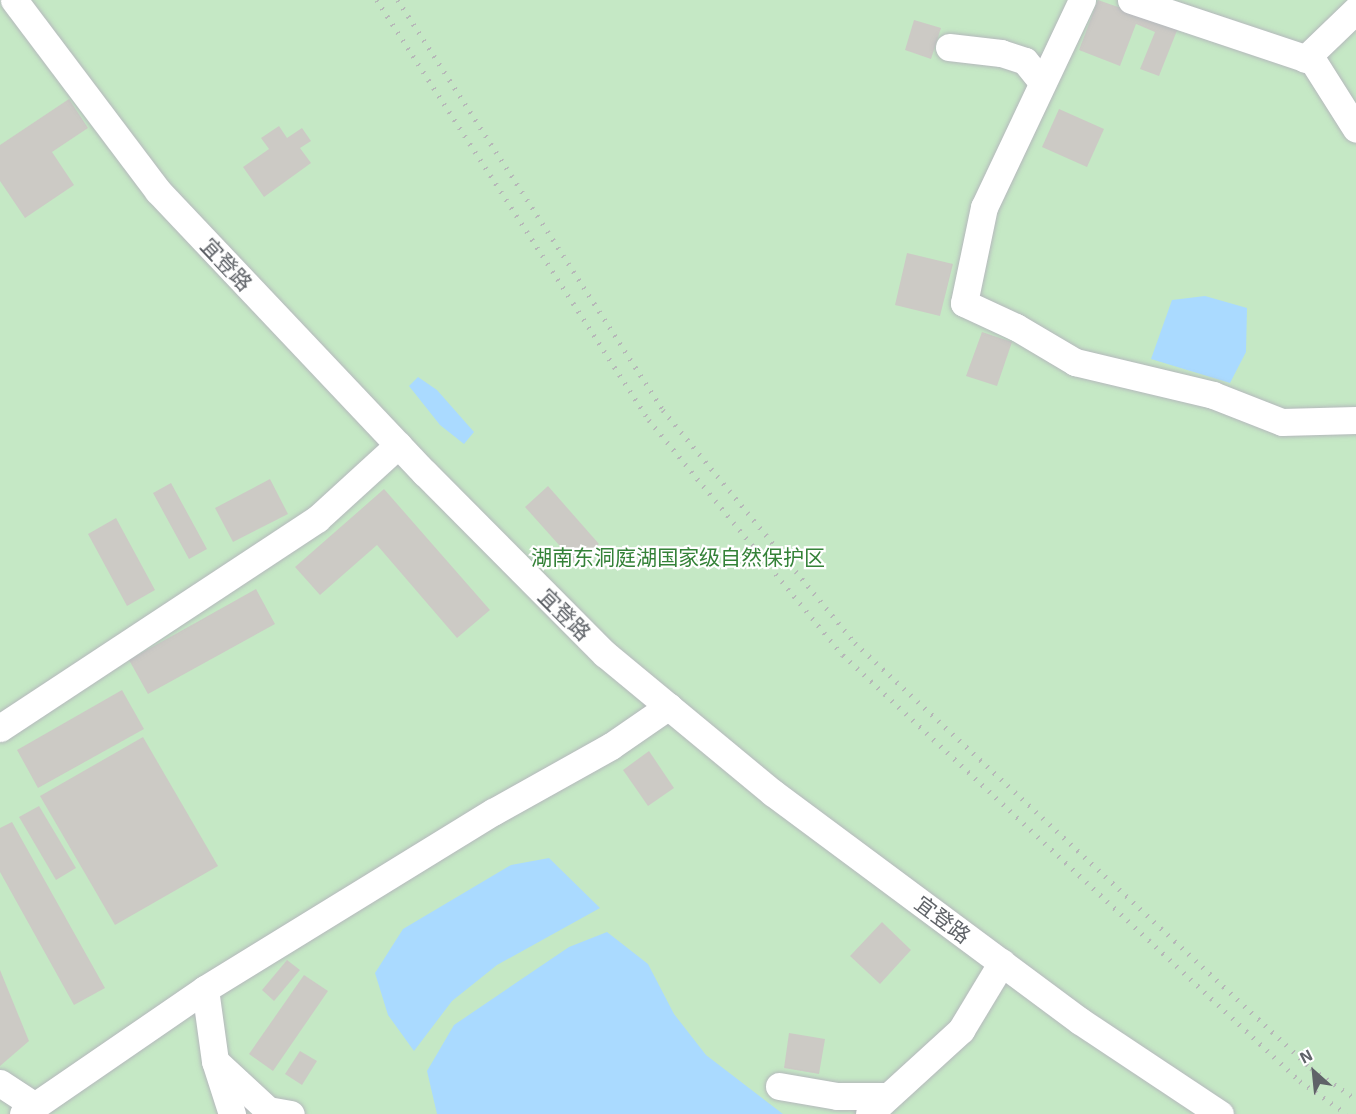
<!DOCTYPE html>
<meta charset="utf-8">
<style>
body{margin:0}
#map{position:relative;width:1356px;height:1114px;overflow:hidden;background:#f1efe8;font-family:"Exo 2","Noto Sans SC",sans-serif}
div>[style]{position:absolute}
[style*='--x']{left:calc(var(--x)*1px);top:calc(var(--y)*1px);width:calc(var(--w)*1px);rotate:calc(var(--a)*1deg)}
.green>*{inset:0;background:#c5e8c5}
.water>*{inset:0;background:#aadaff}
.building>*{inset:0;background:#cccac5}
.roads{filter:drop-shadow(0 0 2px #b5b8bc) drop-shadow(0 0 2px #b5b8bc)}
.minor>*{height:27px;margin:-13.5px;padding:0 13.5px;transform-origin:13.5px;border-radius:13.5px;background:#fff}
.rail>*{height:4.5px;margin-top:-2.25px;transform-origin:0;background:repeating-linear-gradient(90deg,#b6b7b8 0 1.5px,transparent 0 9.5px)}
span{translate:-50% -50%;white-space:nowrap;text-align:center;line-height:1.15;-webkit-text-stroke:4.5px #fff;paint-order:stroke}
.street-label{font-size:21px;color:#5f6368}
.park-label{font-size:21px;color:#348238}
.north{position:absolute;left:1284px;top:1042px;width:60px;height:60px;-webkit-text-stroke:4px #fff;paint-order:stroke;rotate:333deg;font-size:16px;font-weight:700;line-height:24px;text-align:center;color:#5f6368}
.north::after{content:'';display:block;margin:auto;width:21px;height:27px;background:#5f6368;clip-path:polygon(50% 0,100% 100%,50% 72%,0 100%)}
</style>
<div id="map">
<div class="green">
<i style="clip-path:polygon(0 0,1356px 0,1356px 1114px,0 1114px)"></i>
</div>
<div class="water">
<i style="clip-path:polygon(1205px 296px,1247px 308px,1246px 352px,1230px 383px,1151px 359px,1172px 300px)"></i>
<i style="clip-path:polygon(418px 377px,437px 390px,474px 432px,464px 444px,440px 425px,409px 386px)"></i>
<i style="clip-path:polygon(549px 858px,600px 908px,497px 965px,452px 1001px,414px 1051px,388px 1015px,375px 973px,403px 929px,511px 865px)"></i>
<i style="clip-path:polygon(607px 932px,648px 964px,674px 1014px,706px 1055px,783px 1114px,437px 1114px,427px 1071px,454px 1025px,569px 947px)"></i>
</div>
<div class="building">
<i style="clip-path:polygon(1098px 0,1178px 28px,1159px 76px,1140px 69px,1155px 32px,1136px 24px,1120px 66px,1079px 50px)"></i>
<i style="clip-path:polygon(914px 20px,941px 28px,931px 59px,905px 50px)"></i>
<i style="clip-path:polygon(69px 99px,88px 128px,52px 152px,74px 185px,25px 218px,0 181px,0 145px)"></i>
<i style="clip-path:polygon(1059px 109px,1104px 129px,1087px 167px,1042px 147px)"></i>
<i style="clip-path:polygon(279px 126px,287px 138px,302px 128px,311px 141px,300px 148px,311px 163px,264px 197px,243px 167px,269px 149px,261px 138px)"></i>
<i style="clip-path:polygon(907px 253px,953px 264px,940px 316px,895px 305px)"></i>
<i style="clip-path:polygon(982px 332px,1012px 342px,997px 386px,966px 376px)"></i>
<i style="clip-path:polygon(270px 479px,288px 514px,233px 542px,215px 508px)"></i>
<i style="clip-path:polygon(171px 483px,207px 549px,189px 559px,153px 493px)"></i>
<i style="clip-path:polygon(548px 486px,599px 544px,576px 564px,525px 507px)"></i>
<i style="clip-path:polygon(384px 489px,490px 610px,457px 638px,377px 545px,320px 595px,295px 567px)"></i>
<i style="clip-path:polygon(116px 518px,155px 590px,127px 606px,88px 534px)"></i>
<i style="clip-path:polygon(256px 589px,275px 624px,148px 694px,129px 660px)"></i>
<i style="clip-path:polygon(122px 690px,144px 729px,38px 788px,17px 750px)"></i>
<i style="clip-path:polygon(143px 737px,218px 866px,115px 925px,40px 796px)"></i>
<i style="clip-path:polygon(649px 751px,674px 788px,648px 806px,623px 770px)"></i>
<i style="clip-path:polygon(39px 806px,76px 868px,56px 880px,19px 817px)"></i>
<i style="clip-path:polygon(12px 822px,105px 988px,74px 1005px,0 872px,0 828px)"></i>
<i style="clip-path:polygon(882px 922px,911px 950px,880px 984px,850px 956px)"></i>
<i style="clip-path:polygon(287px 960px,300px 970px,274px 1001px,262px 990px)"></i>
<i style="clip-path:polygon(0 970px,29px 1041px,0 1066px)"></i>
<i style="clip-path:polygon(304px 975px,328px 991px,273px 1071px,249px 1054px)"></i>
<i style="clip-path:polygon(789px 1033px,825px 1039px,819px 1074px,784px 1068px)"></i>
<i style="clip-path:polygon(300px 1051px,317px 1061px,302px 1085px,285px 1074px)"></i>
</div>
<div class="roads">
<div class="minor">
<i style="--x:14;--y:0;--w:239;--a:53"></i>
<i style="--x:158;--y:191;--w:388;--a:46.6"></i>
<i style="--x:425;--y:473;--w:255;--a:45.2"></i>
<i style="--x:605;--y:654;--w:218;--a:39.6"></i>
<i style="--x:773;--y:793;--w:382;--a:36.6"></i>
<i style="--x:1080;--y:1021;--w:168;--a:33.6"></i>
<i style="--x:1082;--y:0;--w:229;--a:115.3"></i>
<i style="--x:984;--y:207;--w:98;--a:101.8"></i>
<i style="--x:964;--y:303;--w:57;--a:24.8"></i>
<i style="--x:1016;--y:327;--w:69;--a:30.7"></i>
<i style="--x:1075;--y:362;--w:142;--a:13.4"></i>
<i style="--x:1213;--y:395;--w:74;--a:21.4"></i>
<i style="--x:1282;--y:422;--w:74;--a:-1.5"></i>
<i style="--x:1131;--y:0;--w:192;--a:18.5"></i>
<i style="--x:1313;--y:61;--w:80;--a:57.7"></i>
<i style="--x:949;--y:47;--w:52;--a:6.6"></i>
<i style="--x:1001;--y:53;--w:25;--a:18"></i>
<i style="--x:1025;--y:61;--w:27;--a:51"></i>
<i style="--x:1305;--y:59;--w:71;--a:-43.9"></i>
<i style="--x:0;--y:728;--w:380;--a:-33.4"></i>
<i style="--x:317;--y:519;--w:110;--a:-42.4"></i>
<i style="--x:205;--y:989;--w:73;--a:82.1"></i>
<i style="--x:215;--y:1061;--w:56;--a:72.2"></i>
<i style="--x:216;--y:1062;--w:71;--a:42.7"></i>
<i style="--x:268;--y:1110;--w:23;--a:10"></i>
<i style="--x:0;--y:1083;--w:42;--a:33.3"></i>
<i style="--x:779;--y:1086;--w:59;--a:9.8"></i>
<i style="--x:837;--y:1096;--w:51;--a:0"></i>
<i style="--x:23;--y:1114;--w:221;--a:-34.5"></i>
<i style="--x:205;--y:989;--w:338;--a:-31.6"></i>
<i style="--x:493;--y:812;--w:135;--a:-29.2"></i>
<i style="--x:611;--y:746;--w:70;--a:-34.6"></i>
<i style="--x:869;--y:1114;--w:125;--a:-42.4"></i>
<i style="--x:961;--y:1030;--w:79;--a:-58.9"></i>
</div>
</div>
<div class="rail">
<i style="--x:377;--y:0;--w:500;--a:57.07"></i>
<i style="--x:649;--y:420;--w:305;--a:50.5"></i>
<i style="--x:843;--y:655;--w:625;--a:42.99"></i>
<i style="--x:1300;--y:1081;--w:57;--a:35.1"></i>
<i style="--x:398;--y:0;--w:488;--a:57.1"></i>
<i style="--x:663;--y:410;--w:302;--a:50.5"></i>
<i style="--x:855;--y:643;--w:623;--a:42.98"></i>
<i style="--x:1311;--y:1068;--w:55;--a:34.6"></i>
</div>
<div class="street-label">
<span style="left:227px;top:264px;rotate:47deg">宜登路</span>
<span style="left:565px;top:614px;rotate:45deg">宜登路</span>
<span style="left:943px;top:919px;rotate:37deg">宜登路</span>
</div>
<div class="park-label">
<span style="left:678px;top:557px">湖南东洞庭湖国家级自然保护区</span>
</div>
<div class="north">N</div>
</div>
